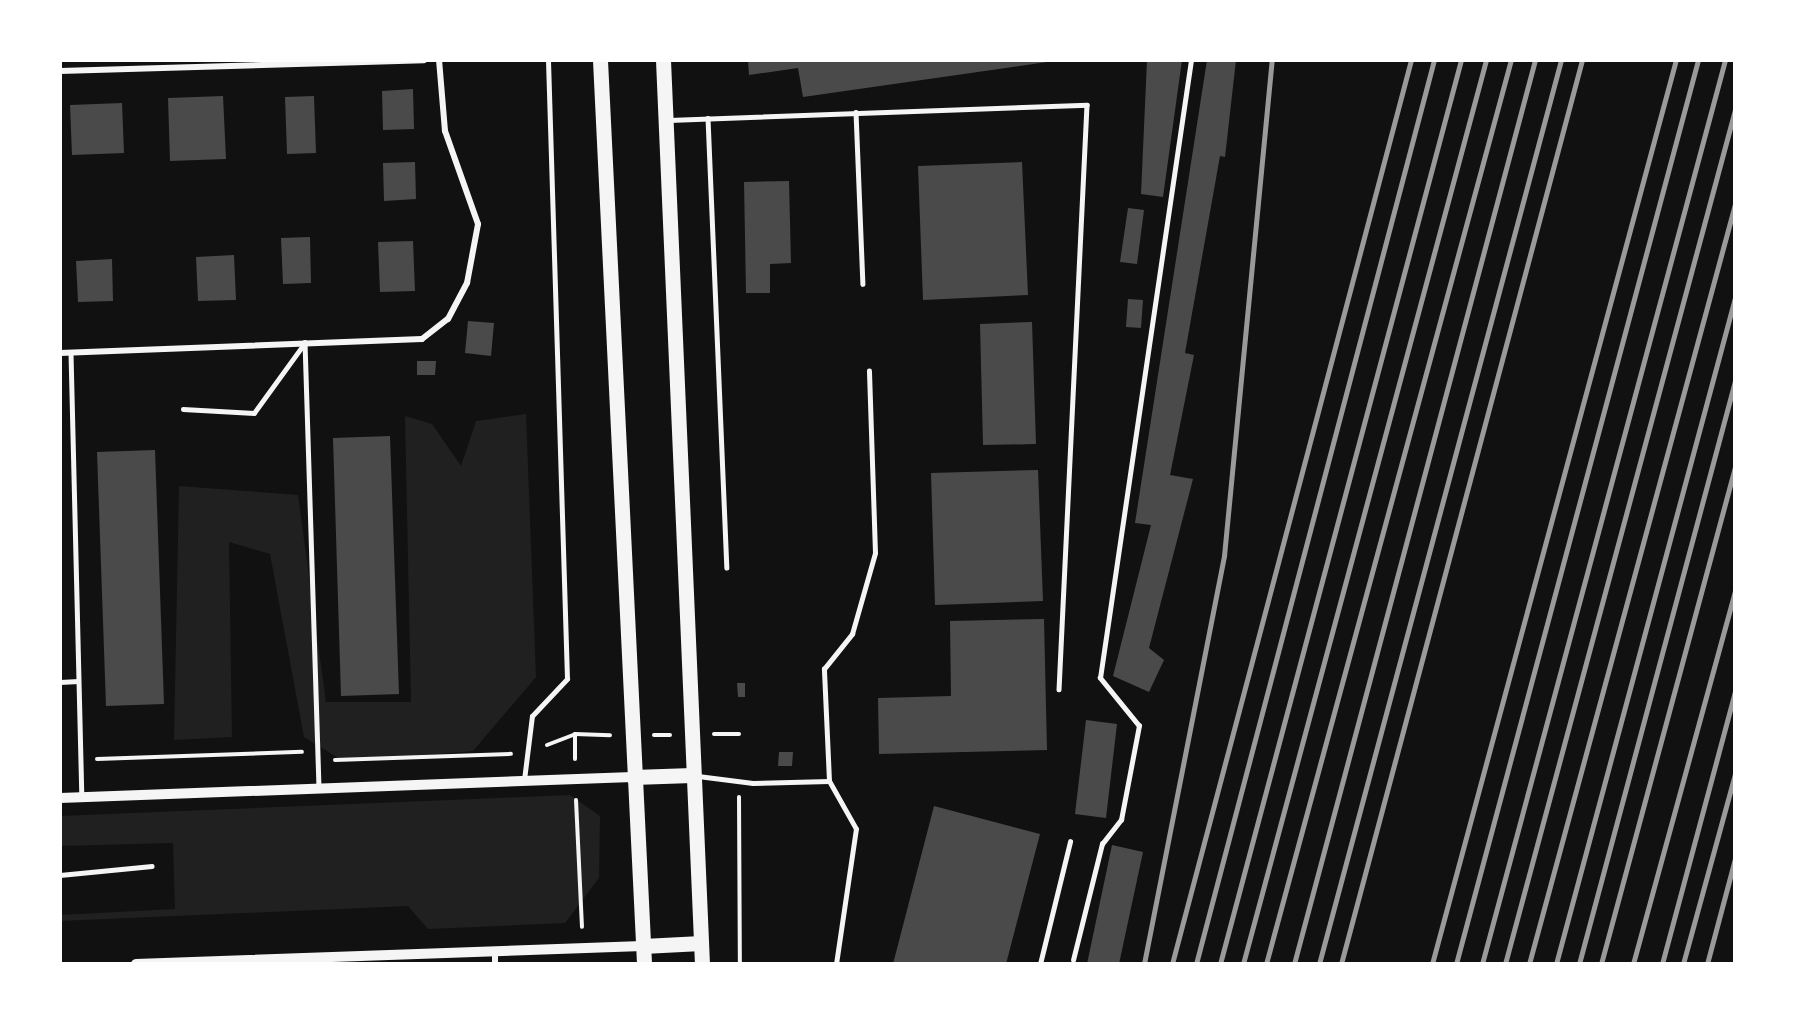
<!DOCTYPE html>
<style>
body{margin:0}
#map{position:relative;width:1795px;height:1024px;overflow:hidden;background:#111;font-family:"Nunito Sans",sans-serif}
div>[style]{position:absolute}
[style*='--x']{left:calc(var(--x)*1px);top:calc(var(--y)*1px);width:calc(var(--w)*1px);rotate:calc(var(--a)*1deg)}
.green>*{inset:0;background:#202020}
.building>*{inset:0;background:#4a4a4a}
.path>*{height:4px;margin:-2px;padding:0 2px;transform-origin:2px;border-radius:2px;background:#f5f5f5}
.service>*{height:4.5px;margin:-2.25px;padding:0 2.25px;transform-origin:2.25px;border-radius:2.25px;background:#f5f5f5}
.minor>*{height:6px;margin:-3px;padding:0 3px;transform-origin:3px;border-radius:3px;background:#f5f5f5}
.tertiary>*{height:10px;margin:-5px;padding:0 5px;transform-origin:5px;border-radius:5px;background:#f5f5f5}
.primary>*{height:15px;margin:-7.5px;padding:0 7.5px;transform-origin:7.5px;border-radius:7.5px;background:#f5f5f5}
.rail>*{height:4.5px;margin:-2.25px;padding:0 2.25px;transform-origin:2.25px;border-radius:2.25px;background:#9a9a9a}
span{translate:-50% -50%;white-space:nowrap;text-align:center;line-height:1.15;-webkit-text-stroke:6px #fff;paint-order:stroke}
.frame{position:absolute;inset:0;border:62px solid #fff;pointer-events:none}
</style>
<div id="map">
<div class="green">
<i style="clip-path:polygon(526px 414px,536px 677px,473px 751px,345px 762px,304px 737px,270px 554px,229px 542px,232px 737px,174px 740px,179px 486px,298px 495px,326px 702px,411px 702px,405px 416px,432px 424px,461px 466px,476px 421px)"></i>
<i style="clip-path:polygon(570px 795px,600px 816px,599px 878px,565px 923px,428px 929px,408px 906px,60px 921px,60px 915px,175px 909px,173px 843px,60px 846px,60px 816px)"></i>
</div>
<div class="building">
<i style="clip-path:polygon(748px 60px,1054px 60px,1054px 61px,803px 97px,798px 68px,749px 75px)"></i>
<i style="clip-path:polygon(1147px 60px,1182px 60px,1163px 197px,1141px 194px)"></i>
<i style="clip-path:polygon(1207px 60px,1236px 60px,1225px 157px,1220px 156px,1185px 353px,1194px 355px,1170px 475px,1193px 479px,1149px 648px,1164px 660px,1149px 692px,1113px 676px,1151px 525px,1135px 523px)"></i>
<i style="clip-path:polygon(413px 89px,414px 129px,383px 130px,382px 91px)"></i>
<i style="clip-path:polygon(223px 96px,226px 159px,170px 161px,168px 98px)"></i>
<i style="clip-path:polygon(314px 96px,316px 153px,287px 154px,285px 97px)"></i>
<i style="clip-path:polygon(122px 103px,124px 153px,72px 155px,70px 105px)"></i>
<i style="clip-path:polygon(415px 162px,416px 199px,384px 201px,383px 163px)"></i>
<i style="clip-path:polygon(1022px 162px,1028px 295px,923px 300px,918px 166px)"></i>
<i style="clip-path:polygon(789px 181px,791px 263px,770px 264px,770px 293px,746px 293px,744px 182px)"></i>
<i style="clip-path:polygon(1128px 208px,1144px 210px,1137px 264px,1120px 262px)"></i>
<i style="clip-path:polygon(310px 237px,311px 283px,283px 284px,281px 238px)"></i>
<i style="clip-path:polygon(413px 241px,415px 291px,380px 292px,378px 242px)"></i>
<i style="clip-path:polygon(234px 255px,236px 300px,198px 301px,196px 257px)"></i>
<i style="clip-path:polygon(112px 259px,113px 301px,78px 302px,76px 261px)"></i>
<i style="clip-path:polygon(1128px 299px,1143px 300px,1141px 328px,1126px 327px)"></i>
<i style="clip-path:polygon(468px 321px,494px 323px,491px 356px,465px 353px)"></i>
<i style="clip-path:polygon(1032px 322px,1036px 444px,983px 445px,980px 324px)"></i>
<i style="clip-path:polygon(417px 361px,436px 361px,435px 375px,417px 375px)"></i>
<i style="clip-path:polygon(390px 436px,399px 694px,341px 696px,333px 438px)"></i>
<i style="clip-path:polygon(155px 450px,164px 704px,106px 706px,97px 452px)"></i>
<i style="clip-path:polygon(1038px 470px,1043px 601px,935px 605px,931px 473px)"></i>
<i style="clip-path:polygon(1044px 619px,1047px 750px,879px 754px,878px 698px,951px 696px,950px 621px)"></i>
<i style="clip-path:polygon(737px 683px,745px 683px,745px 697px,738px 697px)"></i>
<i style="clip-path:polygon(1086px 720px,1117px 724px,1106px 818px,1075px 814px)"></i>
<i style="clip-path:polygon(779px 752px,793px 752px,792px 766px,778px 766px)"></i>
<i style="clip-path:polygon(934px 806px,1040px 834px,1006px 964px,893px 964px)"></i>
<i style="clip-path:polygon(1112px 845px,1143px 852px,1119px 964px,1087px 964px)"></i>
</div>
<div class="path">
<i style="--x:575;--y:734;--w:35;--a:2"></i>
<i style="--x:714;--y:734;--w:25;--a:0"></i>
<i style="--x:654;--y:735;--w:16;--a:0"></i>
<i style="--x:547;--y:745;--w:30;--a:-21"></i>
<i style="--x:575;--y:734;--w:25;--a:90"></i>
<i style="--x:97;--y:759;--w:205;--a:-2"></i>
<i style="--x:335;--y:760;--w:176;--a:-2"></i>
<i style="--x:739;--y:797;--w:167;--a:89.7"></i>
<i style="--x:576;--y:800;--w:127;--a:87.3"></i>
</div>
<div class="service">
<i style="--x:856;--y:112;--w:172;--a:87.7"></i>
<i style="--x:708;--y:118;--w:450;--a:87.6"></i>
<i style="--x:669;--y:120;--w:418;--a:-2.1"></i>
<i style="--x:1087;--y:105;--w:585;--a:92.74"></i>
<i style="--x:305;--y:342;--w:447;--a:88.2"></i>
<i style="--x:71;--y:353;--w:444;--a:88.6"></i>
<i style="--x:183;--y:409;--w:71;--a:3.2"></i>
<i style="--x:254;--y:413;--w:85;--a:-54.1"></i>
<i style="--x:60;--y:682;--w:18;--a:-3"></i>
<i style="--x:698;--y:776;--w:55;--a:7.3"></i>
<i style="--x:753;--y:783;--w:76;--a:-1.5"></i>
<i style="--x:524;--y:780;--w:64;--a:-82.9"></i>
<i style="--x:532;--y:716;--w:51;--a:-46.6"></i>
<i style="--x:567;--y:679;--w:619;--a:-91.76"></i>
<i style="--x:60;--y:875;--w:92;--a:-5.6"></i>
<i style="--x:1073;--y:960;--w:120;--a:-76"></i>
<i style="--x:1102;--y:844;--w:31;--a:-52"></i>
<i style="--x:1121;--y:820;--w:96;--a:-79.2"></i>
<i style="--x:1139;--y:726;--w:62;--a:-129.1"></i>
<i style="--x:1100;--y:678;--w:625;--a:-81.62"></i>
<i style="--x:836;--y:964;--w:136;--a:-81.6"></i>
<i style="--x:856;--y:829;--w:55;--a:-119.4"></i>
<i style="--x:829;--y:781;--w:112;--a:-92.6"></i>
<i style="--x:824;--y:669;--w:45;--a:-51.3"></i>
<i style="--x:852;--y:634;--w:84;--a:-74.1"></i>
<i style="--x:875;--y:553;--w:182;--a:-91.9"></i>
<i style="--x:1040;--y:964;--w:126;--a:-76.2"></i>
</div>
<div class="minor">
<i style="--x:60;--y:71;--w:364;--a:-1.7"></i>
<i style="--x:60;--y:353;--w:362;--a:-2.2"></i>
<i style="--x:422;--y:339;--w:33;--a:-38"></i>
<i style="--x:448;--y:319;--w:41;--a:-62.2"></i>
<i style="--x:467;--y:283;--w:60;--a:-79.4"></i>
<i style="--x:478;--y:224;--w:99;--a:-109.5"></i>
<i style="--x:445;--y:131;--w:71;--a:-94.8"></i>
<i style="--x:495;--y:950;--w:14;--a:90"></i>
</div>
<div class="tertiary">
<i style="--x:60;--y:798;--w:573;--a:-2.1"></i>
<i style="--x:136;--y:964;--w:507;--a:-2.03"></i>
</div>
<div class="primary">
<i style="--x:600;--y:60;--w:905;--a:87.21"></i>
<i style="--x:663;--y:60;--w:905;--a:87.53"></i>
<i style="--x:633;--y:777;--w:59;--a:-1.9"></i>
<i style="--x:643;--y:946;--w:58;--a:-3"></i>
</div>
<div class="rail">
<i style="--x:1144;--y:964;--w:416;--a:-78.9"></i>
<i style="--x:1224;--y:556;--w:498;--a:-84.5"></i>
<i style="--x:1172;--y:964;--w:935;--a:-75.19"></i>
<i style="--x:1196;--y:964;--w:935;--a:-75.25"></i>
<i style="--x:1220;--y:964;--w:936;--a:-75.07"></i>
<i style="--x:1243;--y:964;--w:936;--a:-74.95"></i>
<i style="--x:1266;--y:964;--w:937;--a:-74.84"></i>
<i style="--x:1294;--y:964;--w:936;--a:-75.07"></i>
<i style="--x:1319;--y:964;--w:936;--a:-75.01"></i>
<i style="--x:1341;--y:964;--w:936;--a:-75.07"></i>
<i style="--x:1432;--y:964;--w:936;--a:-74.9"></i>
<i style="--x:1456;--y:964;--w:936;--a:-75.01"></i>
<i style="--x:1482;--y:964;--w:936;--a:-74.95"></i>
<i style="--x:1505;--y:964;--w:884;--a:-74.93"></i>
<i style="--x:1529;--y:964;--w:787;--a:-74.83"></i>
<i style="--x:1556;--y:964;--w:690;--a:-74.96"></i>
<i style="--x:1579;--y:964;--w:604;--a:-75.02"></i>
<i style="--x:1601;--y:964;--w:515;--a:-74.91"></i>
<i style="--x:1633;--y:964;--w:386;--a:-74.7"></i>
<i style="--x:1662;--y:964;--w:282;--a:-75"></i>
<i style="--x:1683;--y:964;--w:197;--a:-74.7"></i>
<i style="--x:1707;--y:964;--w:109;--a:-75.1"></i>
<i style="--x:1735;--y:964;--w:2;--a:-90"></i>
</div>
<div class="frame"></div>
</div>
